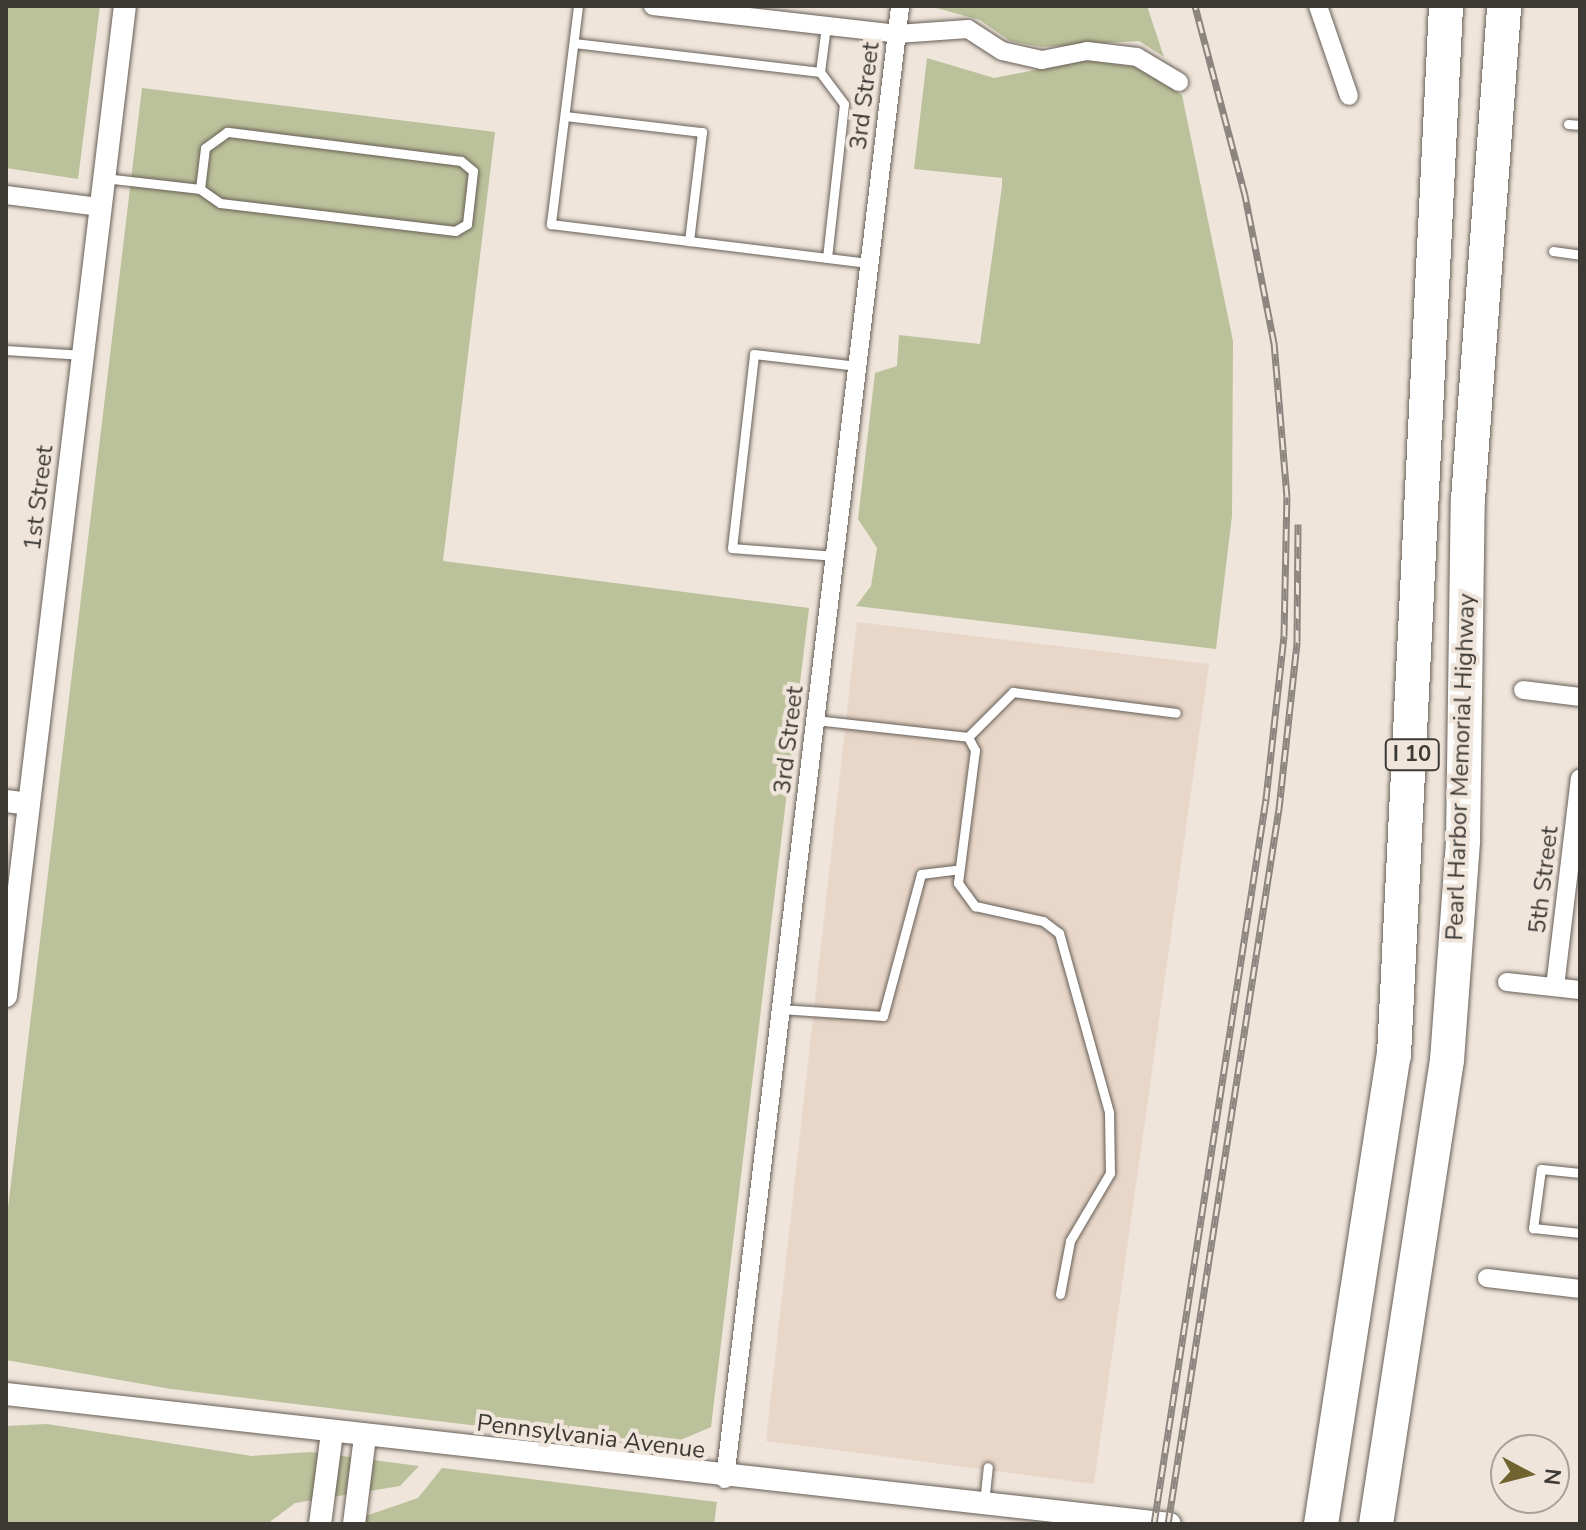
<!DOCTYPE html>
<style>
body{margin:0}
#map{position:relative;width:1586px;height:1530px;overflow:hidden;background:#efe5db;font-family:"Nunito Sans",sans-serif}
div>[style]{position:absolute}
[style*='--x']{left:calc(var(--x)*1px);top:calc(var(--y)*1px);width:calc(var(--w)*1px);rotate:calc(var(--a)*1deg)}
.built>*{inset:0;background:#e8d7c9}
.green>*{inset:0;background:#bbc19a}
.roads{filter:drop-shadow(0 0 2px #675e56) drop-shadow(0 0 2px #675e56)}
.service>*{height:9px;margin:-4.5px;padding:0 4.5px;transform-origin:4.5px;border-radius:4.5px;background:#fff}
.minor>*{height:18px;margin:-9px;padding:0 9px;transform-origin:9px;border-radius:9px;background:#fff}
.tertiary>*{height:22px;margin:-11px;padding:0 11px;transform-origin:11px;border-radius:11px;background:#fff}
.motorway>*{height:34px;margin:-17px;padding:0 17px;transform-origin:17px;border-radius:17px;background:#fff}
.rail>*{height:7px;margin-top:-3.5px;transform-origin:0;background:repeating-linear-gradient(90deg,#efe5db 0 12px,#8d8680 0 24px);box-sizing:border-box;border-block:2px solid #8d8680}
span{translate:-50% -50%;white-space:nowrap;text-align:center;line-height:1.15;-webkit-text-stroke:8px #efe5db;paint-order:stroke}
.shield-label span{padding:2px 6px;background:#efe5db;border:2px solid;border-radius:6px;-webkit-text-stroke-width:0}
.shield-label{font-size:22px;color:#3d3935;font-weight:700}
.street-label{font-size:24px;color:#3d3935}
.frame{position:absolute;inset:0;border:8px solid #3d3935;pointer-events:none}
.north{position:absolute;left:1490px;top:1434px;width:80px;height:80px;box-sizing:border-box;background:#efe5db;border:2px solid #a8a099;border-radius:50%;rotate:97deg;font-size:22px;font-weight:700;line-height:32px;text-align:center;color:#3d3935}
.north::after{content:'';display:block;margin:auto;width:28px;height:36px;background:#716330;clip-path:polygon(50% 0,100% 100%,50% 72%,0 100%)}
</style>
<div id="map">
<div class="built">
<i style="clip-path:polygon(857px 622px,1209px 664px,1094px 1484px,766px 1441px)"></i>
</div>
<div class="green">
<i style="clip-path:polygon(6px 6px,100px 6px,78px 179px,6px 168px)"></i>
<i style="clip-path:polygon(929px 6px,1147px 6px,1164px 57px,1139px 41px,1041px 47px,1010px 41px,980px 20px)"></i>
<i style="clip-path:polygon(927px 58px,994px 78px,1086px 60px,1135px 67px,1182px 95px,1233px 341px,1232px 516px,1216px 649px,856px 606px,871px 586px,877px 548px,858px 519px,875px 373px,897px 366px,899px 335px,980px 344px,1002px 186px,1002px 178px,914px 169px)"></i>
<i style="clip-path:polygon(142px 88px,495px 132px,443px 561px,809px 608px,711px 1427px,662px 1448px,171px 1389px,6px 1360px,6px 1225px)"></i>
<i style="clip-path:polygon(47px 1424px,252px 1456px,311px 1452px,419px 1466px,400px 1486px,295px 1503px,267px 1524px,6px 1524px,6px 1426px)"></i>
<i style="clip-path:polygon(442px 1468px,717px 1502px,714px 1524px,342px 1524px,418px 1498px)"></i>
</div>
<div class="roads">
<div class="service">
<i style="--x:578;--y:6;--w:220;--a:97.1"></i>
<i style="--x:551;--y:224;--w:321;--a:7"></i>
<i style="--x:574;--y:43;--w:248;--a:6.7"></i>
<i style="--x:820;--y:72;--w:40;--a:53"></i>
<i style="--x:844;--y:104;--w:155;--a:96.3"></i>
<i style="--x:820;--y:72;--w:46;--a:-82.6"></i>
<i style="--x:565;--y:116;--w:138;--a:6.7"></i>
<i style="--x:702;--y:132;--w:110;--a:96.8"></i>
<i style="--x:1568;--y:124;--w:12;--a:5"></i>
<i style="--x:104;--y:178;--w:97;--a:6.5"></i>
<i style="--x:200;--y:189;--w:24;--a:35"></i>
<i style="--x:220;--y:203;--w:237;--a:6.8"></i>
<i style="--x:455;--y:231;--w:14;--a:-30"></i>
<i style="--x:467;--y:224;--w:53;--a:-83.5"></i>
<i style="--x:473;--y:171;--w:16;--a:-140"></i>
<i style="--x:461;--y:161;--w:236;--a:-172.9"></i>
<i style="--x:227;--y:132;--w:27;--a:144"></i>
<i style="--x:205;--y:148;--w:41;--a:97"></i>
<i style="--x:1553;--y:251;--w:27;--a:8"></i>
<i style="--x:6;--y:350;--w:77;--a:3.7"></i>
<i style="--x:835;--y:556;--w:103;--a:-175.6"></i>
<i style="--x:732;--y:548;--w:195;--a:-83.5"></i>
<i style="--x:754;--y:354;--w:104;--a:6.6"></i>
<i style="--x:815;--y:720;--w:154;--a:6.3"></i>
<i style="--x:968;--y:737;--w:15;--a:62"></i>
<i style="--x:975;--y:750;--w:134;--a:97.3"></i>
<i style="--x:958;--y:883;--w:29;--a:54"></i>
<i style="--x:975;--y:906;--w:70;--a:12.4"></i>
<i style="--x:1043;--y:921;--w:20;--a:37"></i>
<i style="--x:1059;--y:933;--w:186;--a:74.4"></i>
<i style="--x:1109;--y:1112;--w:61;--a:89.1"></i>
<i style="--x:1110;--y:1173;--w:79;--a:120.5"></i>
<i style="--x:1070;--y:1241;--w:54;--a:100.7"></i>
<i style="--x:968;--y:737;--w:64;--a:-45"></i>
<i style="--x:1013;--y:692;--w:164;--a:7.3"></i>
<i style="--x:781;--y:1009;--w:102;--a:3.9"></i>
<i style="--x:883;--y:1016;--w:147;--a:-75"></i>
<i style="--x:921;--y:874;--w:38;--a:-7"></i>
<i style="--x:1580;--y:1173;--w:39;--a:-174"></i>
<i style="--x:1541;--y:1169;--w:60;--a:97.7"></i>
<i style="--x:1533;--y:1228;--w:47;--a:6.1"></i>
<i style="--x:984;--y:1503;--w:36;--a:-84"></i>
</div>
<div class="minor">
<i style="--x:653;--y:6;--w:246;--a:6.5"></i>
<i style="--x:897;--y:34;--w:71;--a:-4"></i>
<i style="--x:968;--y:29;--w:40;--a:32.9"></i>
<i style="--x:1002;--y:51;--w:41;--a:12.7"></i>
<i style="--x:1042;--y:60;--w:46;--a:-11.3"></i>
<i style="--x:1087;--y:51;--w:50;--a:6.8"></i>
<i style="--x:1137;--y:57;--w:49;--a:30.8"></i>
<i style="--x:1318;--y:6;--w:95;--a:71"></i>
<i style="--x:6;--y:195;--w:95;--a:7.3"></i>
<i style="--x:1523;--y:690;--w:57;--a:7"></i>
<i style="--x:1507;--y:982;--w:73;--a:6.3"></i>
<i style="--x:1555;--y:987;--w:210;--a:-83.2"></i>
<i style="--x:1487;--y:1278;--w:94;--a:6.7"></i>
<i style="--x:725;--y:1479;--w:1483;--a:-83.22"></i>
</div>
<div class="tertiary">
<i style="--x:6;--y:801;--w:23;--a:7"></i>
<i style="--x:6;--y:996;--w:997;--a:-83.15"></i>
<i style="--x:6;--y:1394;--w:1171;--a:6.37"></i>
<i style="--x:320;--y:1524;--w:92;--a:-82.5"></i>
<i style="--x:354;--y:1524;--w:88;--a:-82.8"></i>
</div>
<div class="motorway">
<i style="--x:1321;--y:1524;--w:475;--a:-81.2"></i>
<i style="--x:1394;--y:1055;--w:1050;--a:-87.16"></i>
<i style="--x:1376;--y:1524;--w:469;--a:-81.3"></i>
<i style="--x:1447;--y:1060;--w:221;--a:-85.8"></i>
<i style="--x:1463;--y:840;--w:341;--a:-89.2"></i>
<i style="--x:1468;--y:499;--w:494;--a:-85.8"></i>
</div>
</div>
<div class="rail">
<i style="--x:1154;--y:1524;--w:734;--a:-81.22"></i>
<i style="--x:1266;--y:799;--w:164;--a:-83.7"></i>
<i style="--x:1284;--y:636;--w:139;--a:-88.8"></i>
<i style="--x:1287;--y:497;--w:155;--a:-94.8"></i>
<i style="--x:1274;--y:343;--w:151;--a:-101.1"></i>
<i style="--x:1245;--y:195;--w:196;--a:-104.8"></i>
<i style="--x:1168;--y:1524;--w:724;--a:-81.18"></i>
<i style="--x:1279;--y:809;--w:168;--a:-83.8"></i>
<i style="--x:1297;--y:642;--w:118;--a:-89.5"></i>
</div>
<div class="shield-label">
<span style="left:1412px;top:755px">I 10</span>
</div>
<div class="street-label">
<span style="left:865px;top:96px;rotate:-83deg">3rd Street</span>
<span style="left:39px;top:498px;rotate:-83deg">1st Street</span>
<span style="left:789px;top:740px;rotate:-83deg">3rd Street</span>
<span style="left:1461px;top:767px;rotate:-88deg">Pearl Harbor Memorial Highway</span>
<span style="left:1544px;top:880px;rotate:-83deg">5th Street</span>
<span style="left:591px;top:1437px;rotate:7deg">Pennsylvania Avenue</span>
</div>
<div class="frame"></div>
<div class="north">N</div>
</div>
